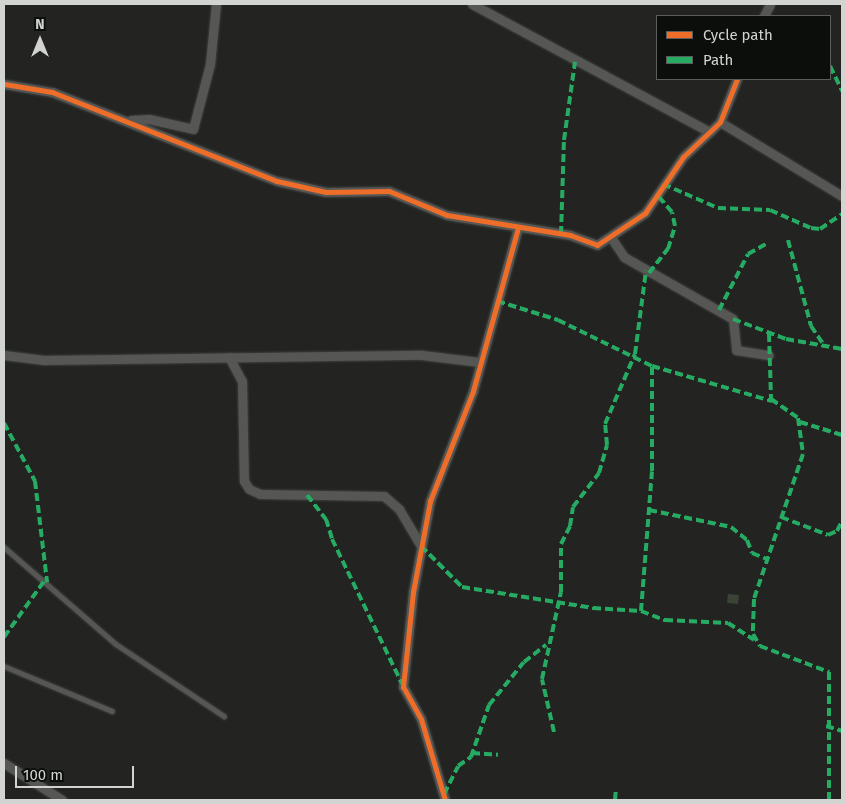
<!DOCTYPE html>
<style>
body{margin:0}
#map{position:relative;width:846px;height:804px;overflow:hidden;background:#232422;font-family:"Fira Sans",sans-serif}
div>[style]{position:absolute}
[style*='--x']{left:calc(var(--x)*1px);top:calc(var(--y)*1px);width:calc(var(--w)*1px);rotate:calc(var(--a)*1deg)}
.building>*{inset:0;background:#3b4337}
.roads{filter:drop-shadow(0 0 1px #3f413e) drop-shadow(0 0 1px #3f413e)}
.service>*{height:4.5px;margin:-2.25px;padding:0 2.25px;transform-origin:2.25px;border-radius:2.25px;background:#565755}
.minor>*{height:9px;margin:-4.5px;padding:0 4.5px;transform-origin:4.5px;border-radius:4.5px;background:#565755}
.quiet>*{height:4px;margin-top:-2px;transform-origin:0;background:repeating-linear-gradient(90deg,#26ab63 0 8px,transparent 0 12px)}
.cycleway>*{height:5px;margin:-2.5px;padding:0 2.5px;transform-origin:2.5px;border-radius:2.5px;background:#ee6e29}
span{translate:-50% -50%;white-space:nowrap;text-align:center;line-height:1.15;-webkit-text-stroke:4px #0c0e0c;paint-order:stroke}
.frame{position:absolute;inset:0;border:5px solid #d2d4d1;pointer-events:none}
.legend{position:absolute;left:656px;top:15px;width:175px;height:65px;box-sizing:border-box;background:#0c0e0c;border:1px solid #5b5d5b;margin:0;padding:6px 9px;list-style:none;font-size:15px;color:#d2d4d1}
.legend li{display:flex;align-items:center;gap:10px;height:25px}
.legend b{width:25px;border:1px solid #5b5d5b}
.north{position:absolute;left:15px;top:15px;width:50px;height:50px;-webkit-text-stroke:4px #0c0e0c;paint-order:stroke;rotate:0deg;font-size:14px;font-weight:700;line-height:20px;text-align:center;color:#d2d4d1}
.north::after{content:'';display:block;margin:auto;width:18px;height:22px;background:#d2d4d1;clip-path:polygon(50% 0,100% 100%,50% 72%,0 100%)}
.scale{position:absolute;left:15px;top:766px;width:119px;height:22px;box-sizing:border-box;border:2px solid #d2d4d1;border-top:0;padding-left:6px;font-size:15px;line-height:18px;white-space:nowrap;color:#d2d4d1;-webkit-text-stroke:4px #0c0e0c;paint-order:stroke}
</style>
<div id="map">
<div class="building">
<i style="clip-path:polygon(728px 594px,739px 595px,738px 604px,727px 603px)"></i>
</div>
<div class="roads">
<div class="service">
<i style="--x:4;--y:547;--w:148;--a:40.9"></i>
<i style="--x:116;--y:644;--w:130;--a:33.7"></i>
<i style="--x:4;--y:666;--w:117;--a:22.6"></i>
</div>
<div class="minor">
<i style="--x:472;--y:4;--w:270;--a:28.3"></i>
<i style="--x:764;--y:16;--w:13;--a:-63"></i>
<i style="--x:4;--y:84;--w:49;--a:9.5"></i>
<i style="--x:52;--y:92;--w:242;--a:21.6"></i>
<i style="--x:277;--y:181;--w:50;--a:12.7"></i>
<i style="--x:326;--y:192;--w:63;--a:-0.9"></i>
<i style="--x:389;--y:191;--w:63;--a:22.5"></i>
<i style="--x:447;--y:215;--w:125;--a:9.2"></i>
<i style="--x:570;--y:235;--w:29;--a:20"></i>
<i style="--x:597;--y:245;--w:58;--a:-33.7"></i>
<i style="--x:645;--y:213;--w:68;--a:-55.8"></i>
<i style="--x:683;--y:157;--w:51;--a:-43.4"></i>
<i style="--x:720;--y:122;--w:46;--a:-68.4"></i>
<i style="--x:131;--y:120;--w:18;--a:-3"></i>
<i style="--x:149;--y:119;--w:45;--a:12.8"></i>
<i style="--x:193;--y:129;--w:67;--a:-75.3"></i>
<i style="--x:210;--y:64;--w:60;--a:-84.3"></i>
<i style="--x:720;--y:122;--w:143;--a:31.2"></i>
<i style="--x:612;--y:239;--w:22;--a:56"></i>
<i style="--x:624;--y:257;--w:125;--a:29.6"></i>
<i style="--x:733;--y:319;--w:31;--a:84"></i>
<i style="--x:736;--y:350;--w:33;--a:9"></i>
<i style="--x:4;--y:355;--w:40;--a:7.1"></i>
<i style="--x:44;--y:360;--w:378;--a:-0.8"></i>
<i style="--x:422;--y:355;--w:58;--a:6.9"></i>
<i style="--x:229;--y:357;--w:27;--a:62"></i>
<i style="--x:242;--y:381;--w:100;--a:88.9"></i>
<i style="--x:244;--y:481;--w:9;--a:58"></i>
<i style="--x:249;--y:489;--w:12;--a:24"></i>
<i style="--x:260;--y:494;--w:124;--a:0.9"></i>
<i style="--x:384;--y:496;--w:20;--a:41"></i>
<i style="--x:399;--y:509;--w:43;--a:59.3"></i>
<i style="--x:4;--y:763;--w:69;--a:32.5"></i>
<i style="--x:445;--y:800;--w:84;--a:-106.5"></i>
<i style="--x:421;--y:719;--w:37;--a:-119"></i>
<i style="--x:403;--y:687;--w:96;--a:-84"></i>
<i style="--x:413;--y:592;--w:93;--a:-79.4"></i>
<i style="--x:430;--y:501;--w:118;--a:-68.6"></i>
<i style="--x:473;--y:391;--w:169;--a:-74.6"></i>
</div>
</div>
<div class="quiet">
<i style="--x:830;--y:66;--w:28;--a:64"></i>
<i style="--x:663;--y:184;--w:60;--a:23.6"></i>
<i style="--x:718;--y:208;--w:52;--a:2.2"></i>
<i style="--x:770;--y:210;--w:45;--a:23.7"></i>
<i style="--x:811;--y:228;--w:9;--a:6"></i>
<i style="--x:820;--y:229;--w:27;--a:-34"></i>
<i style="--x:561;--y:234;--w:94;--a:-88.2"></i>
<i style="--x:564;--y:140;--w:79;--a:-82"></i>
<i style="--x:788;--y:240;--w:89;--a:75"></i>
<i style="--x:811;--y:326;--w:25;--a:56"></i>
<i style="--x:649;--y:273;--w:31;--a:-52"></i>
<i style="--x:668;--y:249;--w:24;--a:-73"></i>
<i style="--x:675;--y:226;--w:14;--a:-102"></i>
<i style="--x:672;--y:212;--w:21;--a:-131"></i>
<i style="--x:497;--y:301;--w:64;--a:17.3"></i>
<i style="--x:558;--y:320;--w:105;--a:26.1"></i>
<i style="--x:652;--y:366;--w:125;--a:16.3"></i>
<i style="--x:719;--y:310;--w:63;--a:-62.6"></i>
<i style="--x:748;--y:254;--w:23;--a:-29"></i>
<i style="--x:733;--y:319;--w:57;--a:20.7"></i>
<i style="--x:786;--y:339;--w:57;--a:10.1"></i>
<i style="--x:769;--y:334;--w:65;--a:88.2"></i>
<i style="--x:771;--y:399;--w:33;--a:35"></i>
<i style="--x:798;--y:418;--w:36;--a:82"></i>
<i style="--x:803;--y:454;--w:153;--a:108.7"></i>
<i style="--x:754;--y:599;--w:35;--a:92"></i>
<i style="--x:753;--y:634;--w:14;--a:60"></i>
<i style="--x:760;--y:646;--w:74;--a:20.6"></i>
<i style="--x:829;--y:672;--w:128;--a:90"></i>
<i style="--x:800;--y:422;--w:44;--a:17.2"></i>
<i style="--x:4;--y:423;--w:66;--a:61.9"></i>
<i style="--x:35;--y:481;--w:102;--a:83.2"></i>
<i style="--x:307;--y:495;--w:31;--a:52"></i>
<i style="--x:326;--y:519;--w:21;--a:73"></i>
<i style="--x:332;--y:539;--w:161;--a:64.2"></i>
<i style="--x:649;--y:510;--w:84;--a:11.7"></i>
<i style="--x:731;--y:527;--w:21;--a:39"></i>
<i style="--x:747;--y:540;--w:14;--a:69"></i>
<i style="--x:752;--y:553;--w:16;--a:22"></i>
<i style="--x:781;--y:517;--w:50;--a:21"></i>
<i style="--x:828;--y:535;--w:10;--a:-24"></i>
<i style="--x:837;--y:531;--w:11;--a:-63"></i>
<i style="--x:421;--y:546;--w:58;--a:45"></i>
<i style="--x:462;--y:587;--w:133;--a:9.1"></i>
<i style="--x:593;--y:608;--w:48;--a:3.6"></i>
<i style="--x:641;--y:611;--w:26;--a:21"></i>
<i style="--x:665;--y:620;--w:63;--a:2.7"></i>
<i style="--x:728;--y:623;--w:31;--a:33"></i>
<i style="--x:641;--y:611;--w:140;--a:-85.5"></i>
<i style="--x:652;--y:471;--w:105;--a:-90"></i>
<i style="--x:4;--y:637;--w:70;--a:-54.3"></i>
<i style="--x:826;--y:726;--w:17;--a:17"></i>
<i style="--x:554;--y:732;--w:54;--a:-102.8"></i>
<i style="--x:542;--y:679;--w:89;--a:-77.7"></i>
<i style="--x:561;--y:592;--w:48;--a:-90"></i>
<i style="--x:561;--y:544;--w:20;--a:-63"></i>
<i style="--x:570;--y:526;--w:19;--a:-81"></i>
<i style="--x:573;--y:507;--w:43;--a:-52.6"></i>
<i style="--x:599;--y:473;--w:29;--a:-74"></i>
<i style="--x:607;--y:445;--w:21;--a:-95"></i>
<i style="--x:605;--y:424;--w:76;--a:-66.8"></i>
<i style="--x:635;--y:354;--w:84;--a:-82.5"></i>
<i style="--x:472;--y:753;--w:26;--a:4"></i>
<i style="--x:444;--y:794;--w:31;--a:-63"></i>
<i style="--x:458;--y:766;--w:16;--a:-35"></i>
<i style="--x:471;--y:757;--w:55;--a:-70.9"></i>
<i style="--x:489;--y:705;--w:55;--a:-50.9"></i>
<i style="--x:524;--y:662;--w:28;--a:-38"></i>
<i style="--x:615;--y:800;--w:11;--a:-85"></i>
</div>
<div class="cycleway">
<i style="--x:4;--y:84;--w:49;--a:9.5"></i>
<i style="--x:52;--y:92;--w:242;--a:21.6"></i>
<i style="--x:277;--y:181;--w:50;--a:12.7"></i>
<i style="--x:326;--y:192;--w:63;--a:-0.9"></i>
<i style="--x:389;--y:191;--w:63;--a:22.5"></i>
<i style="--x:447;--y:215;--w:125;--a:9.2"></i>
<i style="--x:570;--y:235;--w:29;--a:20"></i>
<i style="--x:597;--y:245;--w:58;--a:-33.7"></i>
<i style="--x:645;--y:213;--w:68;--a:-55.8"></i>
<i style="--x:683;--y:157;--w:51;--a:-43.4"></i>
<i style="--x:720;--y:122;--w:46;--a:-68.4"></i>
<i style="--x:445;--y:800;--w:84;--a:-106.5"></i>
<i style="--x:421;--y:719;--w:37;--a:-119"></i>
<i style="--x:403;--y:687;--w:96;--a:-84"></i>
<i style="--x:413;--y:592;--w:93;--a:-79.4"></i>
<i style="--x:430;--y:501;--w:118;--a:-68.6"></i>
<i style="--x:473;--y:391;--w:169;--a:-74.6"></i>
</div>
<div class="frame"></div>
<ul class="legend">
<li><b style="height:6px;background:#ee6e29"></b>Cycle path</li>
<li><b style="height:6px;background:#26ab63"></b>Path</li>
</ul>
<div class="north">N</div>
<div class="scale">100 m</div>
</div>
